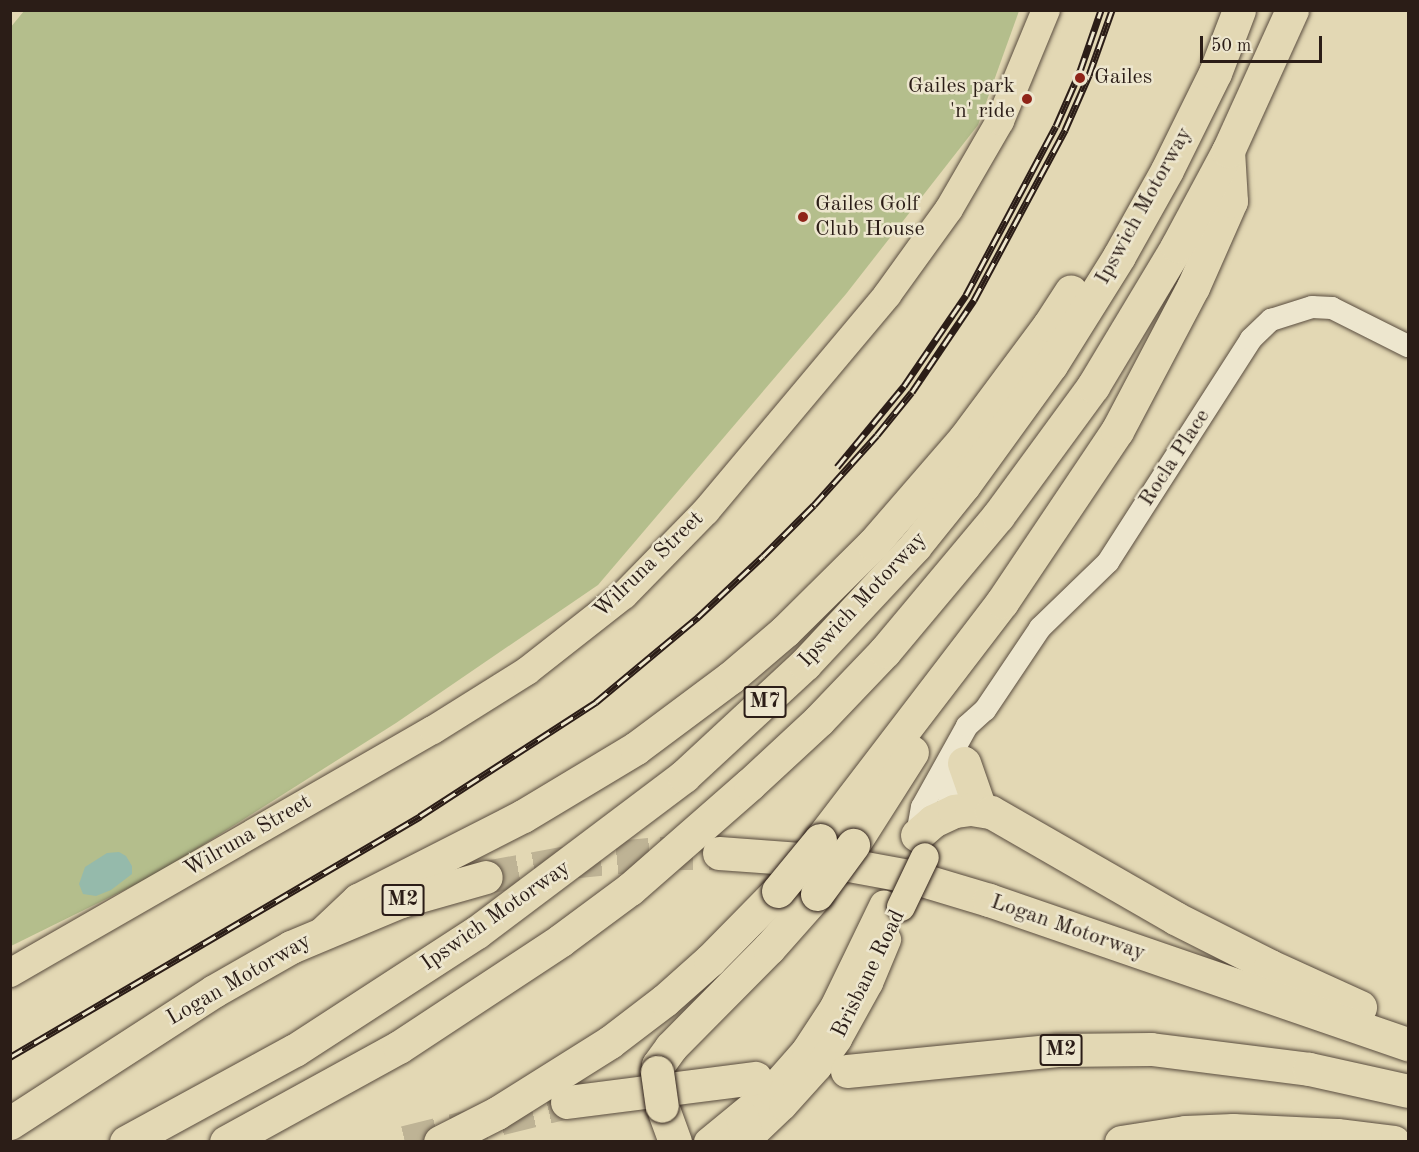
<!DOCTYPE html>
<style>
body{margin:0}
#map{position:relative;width:1419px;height:1152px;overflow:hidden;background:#e3d8b4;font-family:"Old Standard TT",serif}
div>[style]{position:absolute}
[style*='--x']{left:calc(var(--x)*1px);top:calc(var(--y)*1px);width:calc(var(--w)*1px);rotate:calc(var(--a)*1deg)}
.green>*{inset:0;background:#b4be8c}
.water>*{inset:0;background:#95baab}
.highway-tunnel>*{height:33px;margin-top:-16.5px;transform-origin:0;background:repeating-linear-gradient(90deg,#beb395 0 33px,transparent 0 49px)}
.roads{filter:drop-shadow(0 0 2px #594c3e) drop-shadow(0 0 2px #594c3e)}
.minor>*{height:22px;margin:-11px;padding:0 11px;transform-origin:11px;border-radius:11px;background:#ede6ce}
.major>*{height:28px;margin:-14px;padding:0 14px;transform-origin:14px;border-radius:14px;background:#e3d8b4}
.highway>*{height:33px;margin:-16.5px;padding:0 16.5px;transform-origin:16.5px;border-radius:16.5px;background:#e3d8b4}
.rail>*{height:7px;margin-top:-3.5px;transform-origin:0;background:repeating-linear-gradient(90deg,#ede6ce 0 14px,#2b1d17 0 28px);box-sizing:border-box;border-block:2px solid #2b1d17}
.bridges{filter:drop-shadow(0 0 2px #2b1d17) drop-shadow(0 0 2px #2b1d17)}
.major-bridge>*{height:28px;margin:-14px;padding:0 14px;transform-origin:14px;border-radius:14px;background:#e3d8b4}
.highway-bridge>*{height:33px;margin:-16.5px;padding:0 16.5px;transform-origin:16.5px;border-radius:16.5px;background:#e3d8b4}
.dots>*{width:16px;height:16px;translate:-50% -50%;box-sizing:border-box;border:3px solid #ede6ce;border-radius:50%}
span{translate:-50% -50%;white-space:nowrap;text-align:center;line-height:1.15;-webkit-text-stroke:5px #ede6ce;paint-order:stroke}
.shield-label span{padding:2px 4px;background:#ede6ce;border:2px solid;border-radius:4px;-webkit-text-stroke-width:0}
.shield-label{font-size:21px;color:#2b1d17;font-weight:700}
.poi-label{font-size:22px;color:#2b1d17}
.left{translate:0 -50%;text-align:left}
.right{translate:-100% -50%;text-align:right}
.street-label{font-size:22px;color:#2b1d17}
.frame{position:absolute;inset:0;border:12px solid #2b1d17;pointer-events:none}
.scale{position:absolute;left:1200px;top:36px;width:122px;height:27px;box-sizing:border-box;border:3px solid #2b1d17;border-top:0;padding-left:8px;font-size:18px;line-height:21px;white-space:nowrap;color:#2b1d17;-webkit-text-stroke:4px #ede6ce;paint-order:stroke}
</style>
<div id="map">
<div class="green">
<i style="clip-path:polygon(24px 11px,1019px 11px,978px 125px,846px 294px,598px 585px,396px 723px,157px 874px,11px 946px,10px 28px)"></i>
</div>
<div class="water">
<i style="clip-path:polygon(119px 852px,126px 856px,132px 866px,132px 874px,111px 890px,96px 896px,83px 894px,79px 884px,85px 867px,107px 853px)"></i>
</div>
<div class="highway-tunnel">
<i style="--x:486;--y:877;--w:83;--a:-10.4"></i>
<i style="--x:568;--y:862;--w:92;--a:-5.6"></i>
<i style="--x:660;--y:853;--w:59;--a:0"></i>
<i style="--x:405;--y:1142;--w:167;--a:-13.9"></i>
</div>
<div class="roads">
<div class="minor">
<i style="--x:944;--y:815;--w:61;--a:-68.9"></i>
<i style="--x:917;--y:835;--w:28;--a:-80"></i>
<i style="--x:922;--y:807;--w:93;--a:-60.9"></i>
<i style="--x:967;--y:726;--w:24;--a:-42"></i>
<i style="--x:985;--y:710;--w:99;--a:-56.1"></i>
<i style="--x:1040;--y:628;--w:95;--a:-44.1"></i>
<i style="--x:1108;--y:562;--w:265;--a:-57.3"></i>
<i style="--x:1251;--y:339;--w:28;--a:-44"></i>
<i style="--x:1271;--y:320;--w:43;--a:-17.6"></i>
<i style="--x:1312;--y:307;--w:20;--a:3"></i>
<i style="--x:1332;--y:308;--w:85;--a:26.6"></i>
</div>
<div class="major">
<i style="--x:10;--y:973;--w:488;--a:-29.9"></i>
<i style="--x:433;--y:730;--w:111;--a:-32.1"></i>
<i style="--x:527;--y:671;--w:123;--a:-38.1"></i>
<i style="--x:624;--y:595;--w:117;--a:-45.7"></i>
<i style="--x:706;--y:511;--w:282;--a:-50"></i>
<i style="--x:887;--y:295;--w:106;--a:-54.2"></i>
<i style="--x:949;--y:209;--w:102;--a:-59.9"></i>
<i style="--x:1000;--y:121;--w:120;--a:-67.5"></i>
<i style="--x:708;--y:1142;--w:80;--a:-39.4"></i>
<i style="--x:770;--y:1091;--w:55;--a:-48.7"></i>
<i style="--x:806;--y:1050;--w:51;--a:-56.9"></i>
<i style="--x:834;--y:1007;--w:114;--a:-64.1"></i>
<i style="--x:745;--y:1142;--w:52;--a:-43.5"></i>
<i style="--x:783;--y:1106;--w:52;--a:-48.1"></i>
<i style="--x:818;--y:1067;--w:34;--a:-54"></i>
<i style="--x:838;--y:1039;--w:64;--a:-61"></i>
<i style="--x:869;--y:983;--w:47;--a:-67.3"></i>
</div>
<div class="highway">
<i style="--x:964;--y:763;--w:49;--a:70.8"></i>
<i style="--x:917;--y:835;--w:21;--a:-41"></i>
<i style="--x:933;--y:821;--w:23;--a:-25"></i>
<i style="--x:954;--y:811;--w:17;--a:-7"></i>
<i style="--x:971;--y:809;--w:20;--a:9"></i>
<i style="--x:991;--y:812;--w:212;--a:29.9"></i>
<i style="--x:1175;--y:918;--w:106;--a:26.8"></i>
<i style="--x:1270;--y:966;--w:99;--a:24.5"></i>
<i style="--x:820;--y:840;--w:300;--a:-52.6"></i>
<i style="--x:1002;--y:602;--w:206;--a:-56.1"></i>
<i style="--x:1117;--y:431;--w:163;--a:-62.2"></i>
<i style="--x:1193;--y:287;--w:94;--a:-66.2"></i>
<i style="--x:1231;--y:201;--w:50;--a:-93.4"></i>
<i style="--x:853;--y:845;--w:110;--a:-57.6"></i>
<i style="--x:719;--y:853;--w:108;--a:4.2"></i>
<i style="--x:827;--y:861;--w:83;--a:10.4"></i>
<i style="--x:909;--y:876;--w:84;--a:16.7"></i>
<i style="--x:989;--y:900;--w:443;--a:19"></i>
<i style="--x:324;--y:932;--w:47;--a:-43.3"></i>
<i style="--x:358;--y:900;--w:185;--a:-27"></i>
<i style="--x:523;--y:816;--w:132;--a:-31"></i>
<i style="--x:636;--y:748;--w:117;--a:-36.7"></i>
<i style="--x:730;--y:678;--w:72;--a:-40.5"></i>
<i style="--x:785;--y:631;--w:124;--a:-44.7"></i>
<i style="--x:873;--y:544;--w:139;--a:-49.1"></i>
<i style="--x:964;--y:439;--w:142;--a:-53.3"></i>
<i style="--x:1049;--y:325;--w:40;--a:-57.1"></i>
<i style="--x:847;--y:1071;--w:211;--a:-5.7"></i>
<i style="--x:1057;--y:1050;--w:94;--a:-0.6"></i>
<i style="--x:1151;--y:1049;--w:159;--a:7.2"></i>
<i style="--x:1309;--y:1069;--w:101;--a:12.5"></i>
<i style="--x:657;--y:1072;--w:7;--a:-82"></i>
<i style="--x:658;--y:1065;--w:22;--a:-54"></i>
<i style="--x:671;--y:1047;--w:139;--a:-45.3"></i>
<i style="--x:769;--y:948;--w:72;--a:-48.4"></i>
<i style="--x:567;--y:1102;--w:190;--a:-7.3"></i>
<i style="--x:662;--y:1106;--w:38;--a:70"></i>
<i style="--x:742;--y:1117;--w:26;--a:77"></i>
<i style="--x:10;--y:1123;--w:243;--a:-32.9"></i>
<i style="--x:214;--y:991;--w:89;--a:-29.7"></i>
<i style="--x:291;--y:947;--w:119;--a:-22.7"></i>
<i style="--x:401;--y:901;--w:88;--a:-15.8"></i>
<i style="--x:126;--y:1142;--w:192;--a:-28.6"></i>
<i style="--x:295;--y:1050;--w:217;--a:-33"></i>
<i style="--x:477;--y:932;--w:259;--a:-37"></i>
<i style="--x:684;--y:776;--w:165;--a:-42.8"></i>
<i style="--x:805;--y:664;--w:161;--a:-47"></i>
<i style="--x:915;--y:546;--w:78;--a:-51.2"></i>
<i style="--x:964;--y:485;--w:148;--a:-54.1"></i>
<i style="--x:1051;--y:365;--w:128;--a:-58"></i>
<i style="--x:1119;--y:256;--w:98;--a:-60.8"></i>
<i style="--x:1167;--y:170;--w:108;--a:-63.7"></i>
<i style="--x:1215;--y:73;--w:67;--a:-69.1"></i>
<i style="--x:226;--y:1142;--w:197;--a:-28.8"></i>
<i style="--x:399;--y:1047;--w:194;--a:-33.4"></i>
<i style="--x:561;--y:940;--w:86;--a:-36.5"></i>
<i style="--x:630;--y:889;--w:159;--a:-41.2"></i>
<i style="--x:750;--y:784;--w:94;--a:-42.8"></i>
<i style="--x:819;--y:720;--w:95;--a:-46.3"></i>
<i style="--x:885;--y:651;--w:176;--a:-50.1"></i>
<i style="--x:998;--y:516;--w:161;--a:-53.8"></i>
<i style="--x:1093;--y:386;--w:163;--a:-59"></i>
<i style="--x:1177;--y:246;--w:108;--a:-61.8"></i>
<i style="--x:1228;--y:151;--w:155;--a:-65.6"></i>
<i style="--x:440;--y:1142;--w:64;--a:-27"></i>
<i style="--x:497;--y:1113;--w:133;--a:-32.1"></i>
<i style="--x:610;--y:1042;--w:69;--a:-37.4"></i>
<i style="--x:665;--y:1000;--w:60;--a:-41.6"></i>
<i style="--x:710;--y:960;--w:97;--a:-45.4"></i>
<i style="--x:1121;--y:1142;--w:65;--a:-8.9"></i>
<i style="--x:1185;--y:1132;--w:48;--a:-2.4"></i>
<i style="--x:1233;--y:1130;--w:104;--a:2.8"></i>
<i style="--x:1337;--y:1135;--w:57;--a:7"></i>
</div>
</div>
<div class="rail">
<i style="--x:837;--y:467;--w:105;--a:-50.4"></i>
<i style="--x:904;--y:386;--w:110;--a:-55.7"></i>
<i style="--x:966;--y:295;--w:191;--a:-62"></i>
<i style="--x:1056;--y:126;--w:60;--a:-66.4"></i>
<i style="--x:1080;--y:71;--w:65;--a:-71"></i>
<i style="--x:10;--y:1057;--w:476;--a:-30.4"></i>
<i style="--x:420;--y:816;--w:210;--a:-32.9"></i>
<i style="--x:596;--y:702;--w:133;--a:-39.8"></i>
<i style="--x:698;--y:617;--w:89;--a:-43.2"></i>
<i style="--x:763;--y:556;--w:72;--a:-45"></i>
<i style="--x:814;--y:505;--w:94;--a:-48"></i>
<i style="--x:877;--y:435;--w:55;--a:-50.9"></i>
<i style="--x:912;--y:392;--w:111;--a:-56"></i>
<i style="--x:974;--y:300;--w:193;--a:-61.8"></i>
<i style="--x:1065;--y:130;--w:60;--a:-66.4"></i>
<i style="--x:1089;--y:75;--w:69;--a:-70.5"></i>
</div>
<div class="bridges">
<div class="major-bridge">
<i style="--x:901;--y:907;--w:55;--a:-64.4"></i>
</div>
<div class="highway-bridge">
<i style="--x:778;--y:891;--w:66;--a:-50.5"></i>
<i style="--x:817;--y:894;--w:61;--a:-53.7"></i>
<i style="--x:657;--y:1072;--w:34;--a:82"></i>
</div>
</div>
<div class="dots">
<i style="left:1080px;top:78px;background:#8f2418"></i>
<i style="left:1027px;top:99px;background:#8f2418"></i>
<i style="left:803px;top:217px;background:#8f2418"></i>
</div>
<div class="shield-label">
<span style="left:765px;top:702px">M7</span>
<span style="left:403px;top:900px">M2</span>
<span style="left:1061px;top:1050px">M2</span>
</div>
<div class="poi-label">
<span class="left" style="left:1094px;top:78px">Gailes</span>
<span class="right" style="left:1015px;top:99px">Gailes park<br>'n' ride</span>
<span class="left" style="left:815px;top:217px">Gailes Golf<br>Club House</span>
</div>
<div class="street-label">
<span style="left:1144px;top:206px;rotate:-61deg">Ipswich Motorway</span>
<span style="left:1175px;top:458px;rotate:-57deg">Rocla Place</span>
<span style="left:649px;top:565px;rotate:-44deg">Wilruna Street</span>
<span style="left:863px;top:600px;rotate:-47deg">Ipswich Motorway</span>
<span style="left:248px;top:836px;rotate:-30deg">Wilruna Street</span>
<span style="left:496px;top:916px;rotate:-35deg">Ipswich Motorway</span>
<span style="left:1068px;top:928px;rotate:19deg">Logan Motorway</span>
<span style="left:869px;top:974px;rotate:-64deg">Brisbane Road</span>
<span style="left:239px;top:980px;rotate:-30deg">Logan Motorway</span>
</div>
<div class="frame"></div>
<div class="scale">50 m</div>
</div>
